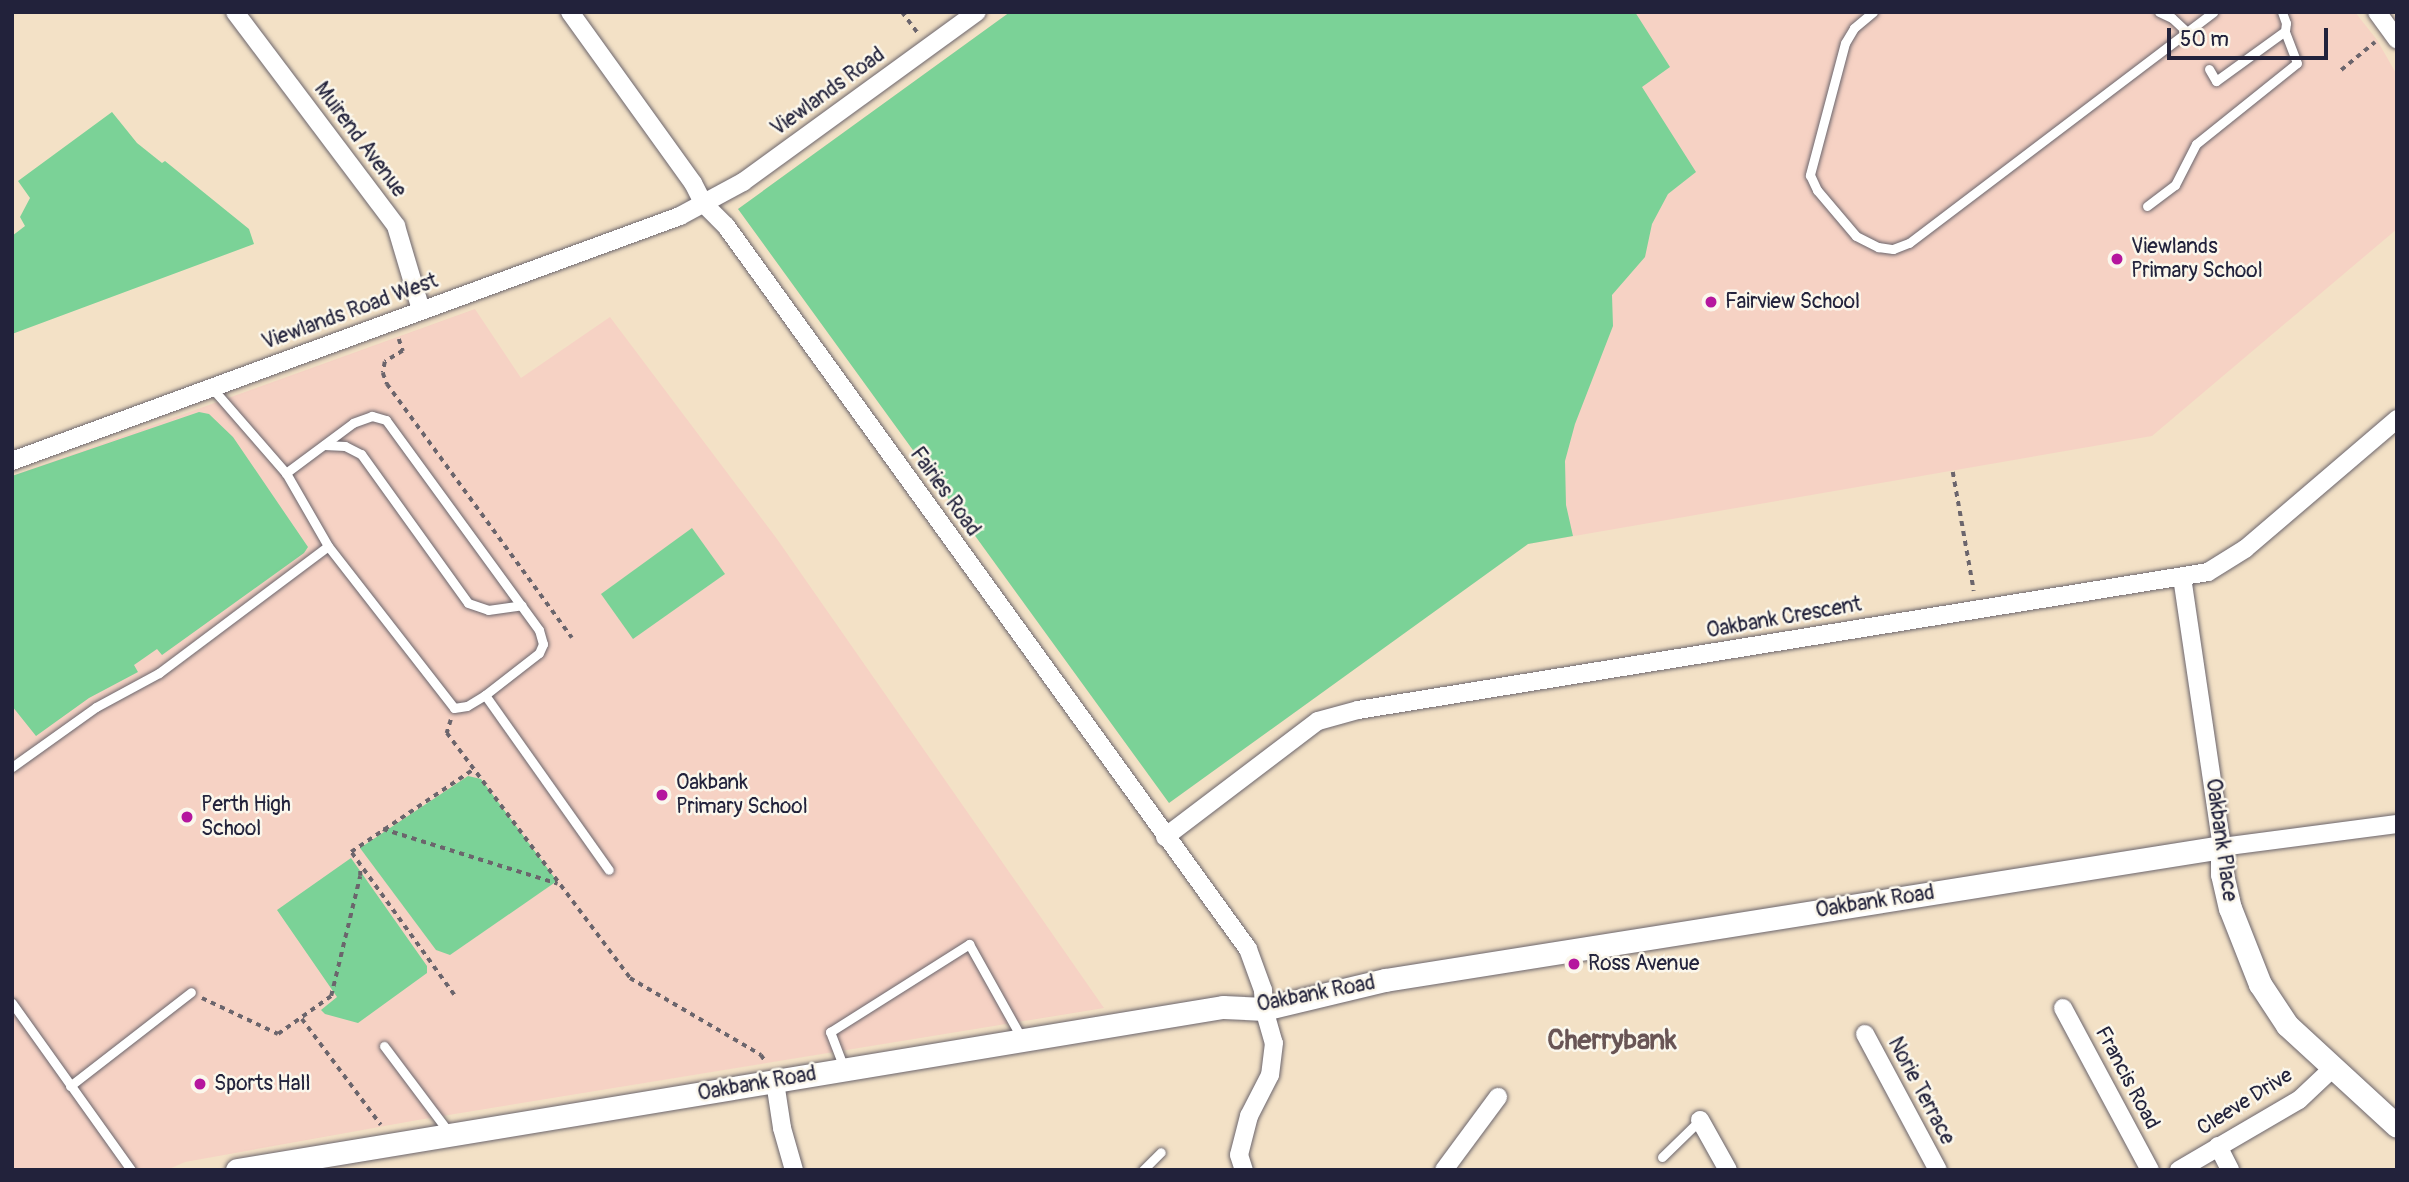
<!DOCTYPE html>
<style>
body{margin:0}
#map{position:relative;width:2409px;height:1182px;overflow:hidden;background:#f3e1c6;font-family:Pangolin,sans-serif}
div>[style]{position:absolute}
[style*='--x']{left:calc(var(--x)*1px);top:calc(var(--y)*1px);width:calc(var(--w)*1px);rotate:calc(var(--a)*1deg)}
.built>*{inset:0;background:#f6d2c4}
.green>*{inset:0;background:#7bd297}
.path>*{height:3.5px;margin-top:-1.75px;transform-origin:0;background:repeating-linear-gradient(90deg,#6b656c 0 5px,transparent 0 10px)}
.roads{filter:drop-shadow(0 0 2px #6b656c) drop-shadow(0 0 2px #6b656c)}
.service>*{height:9px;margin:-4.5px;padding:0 4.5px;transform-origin:4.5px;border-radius:4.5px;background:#fff}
.minor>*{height:18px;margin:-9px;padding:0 9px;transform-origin:9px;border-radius:9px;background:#fff}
.tertiary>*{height:23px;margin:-11.5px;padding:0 11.5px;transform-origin:11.5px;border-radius:11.5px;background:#fff}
.dots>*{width:19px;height:19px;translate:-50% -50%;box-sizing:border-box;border:4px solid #fbf7ec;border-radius:50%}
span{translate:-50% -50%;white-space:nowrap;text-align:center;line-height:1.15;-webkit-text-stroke:5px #fbf7ec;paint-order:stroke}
.street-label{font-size:21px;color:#22223b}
.poi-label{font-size:21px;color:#22223b}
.left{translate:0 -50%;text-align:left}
.district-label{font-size:28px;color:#695555;font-weight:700}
.frame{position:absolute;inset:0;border:14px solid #22223b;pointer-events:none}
.scale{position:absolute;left:2167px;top:28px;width:161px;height:32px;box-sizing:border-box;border:4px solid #22223b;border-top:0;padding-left:9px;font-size:21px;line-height:24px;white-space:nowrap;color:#22223b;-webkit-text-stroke:5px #fbf7ec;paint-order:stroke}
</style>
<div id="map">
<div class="built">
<i style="clip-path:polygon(1010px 12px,2355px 12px,2377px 40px,2397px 75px,2397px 229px,2152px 436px,1528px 544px,1169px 803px,738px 209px)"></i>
<i style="clip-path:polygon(475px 309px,521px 378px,610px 317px,777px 539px,1104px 1008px,418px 1120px,185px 1162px,167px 1170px,12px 1170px,12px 476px)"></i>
</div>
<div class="green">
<i style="clip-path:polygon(1010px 12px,1635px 12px,1670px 67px,1642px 87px,1696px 172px,1668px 194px,1652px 224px,1645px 257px,1612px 295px,1613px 326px,1575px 424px,1565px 461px,1566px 505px,1573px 536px,1528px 544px,1169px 803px,738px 209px)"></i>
<i style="clip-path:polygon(112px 112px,137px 143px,162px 163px,165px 161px,249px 229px,254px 244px,12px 334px,12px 236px,25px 226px,20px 217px,30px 198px,18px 181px)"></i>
<i style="clip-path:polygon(199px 412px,209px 414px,233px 437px,308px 547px,304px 553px,162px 655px,157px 649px,134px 665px,138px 672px,89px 698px,36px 736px,12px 706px,12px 476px)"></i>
<i style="clip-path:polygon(692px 528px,725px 574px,633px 639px,601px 594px)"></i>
<i style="clip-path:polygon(468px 776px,481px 779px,557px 881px,450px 955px,436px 950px,360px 848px)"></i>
<i style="clip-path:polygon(351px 858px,427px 966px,427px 973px,358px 1023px,325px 1014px,321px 1010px,337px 997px,277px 910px)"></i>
</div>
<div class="path">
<i style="--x:902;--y:12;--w:26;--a:53"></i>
<i style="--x:2341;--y:70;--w:44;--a:-39.5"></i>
<i style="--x:399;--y:339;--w:13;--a:72"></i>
<i style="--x:403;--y:351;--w:21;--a:149"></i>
<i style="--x:385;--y:362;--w:11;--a:100"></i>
<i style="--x:383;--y:373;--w:12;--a:70"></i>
<i style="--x:387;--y:384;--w:314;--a:53.9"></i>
<i style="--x:1953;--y:472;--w:121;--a:80"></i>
<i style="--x:451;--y:720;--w:14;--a:107"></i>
<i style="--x:447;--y:733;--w:306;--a:53.2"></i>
<i style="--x:630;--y:978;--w:152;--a:30.4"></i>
<i style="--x:761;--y:1055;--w:7;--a:56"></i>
<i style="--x:383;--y:829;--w:183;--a:17.4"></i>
<i style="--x:454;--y:995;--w:176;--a:-125.8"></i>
<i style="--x:351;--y:852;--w:148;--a:-34"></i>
<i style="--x:202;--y:998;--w:84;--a:25.3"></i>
<i style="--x:278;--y:1034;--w:65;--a:-35.6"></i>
<i style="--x:331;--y:996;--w:123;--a:-76.4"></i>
<i style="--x:360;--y:876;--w:10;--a:-90"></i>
<i style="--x:302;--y:1019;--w:132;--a:53.3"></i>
</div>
<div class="roads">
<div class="service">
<i style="--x:1873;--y:12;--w:25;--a:140"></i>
<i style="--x:1854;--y:28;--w:17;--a:121"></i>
<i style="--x:1845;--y:43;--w:137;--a:104.9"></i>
<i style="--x:1810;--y:175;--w:17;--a:65"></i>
<i style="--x:1817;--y:190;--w:60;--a:49.7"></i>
<i style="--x:1856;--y:236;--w:25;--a:27"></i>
<i style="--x:1878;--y:247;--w:15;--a:8"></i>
<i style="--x:1893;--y:249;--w:17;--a:-21"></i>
<i style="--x:1909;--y:243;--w:382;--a:-37.2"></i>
<i style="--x:2159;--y:12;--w:14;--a:25"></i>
<i style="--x:2172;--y:18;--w:19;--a:43"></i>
<i style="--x:2209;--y:69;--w:14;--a:60"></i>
<i style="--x:2216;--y:81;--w:85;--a:-35.9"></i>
<i style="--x:2285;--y:31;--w:8;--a:-83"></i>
<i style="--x:2286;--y:23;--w:12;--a:-110"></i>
<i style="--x:2147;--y:206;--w:35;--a:-37"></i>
<i style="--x:2175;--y:185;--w:46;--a:-62.9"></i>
<i style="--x:2196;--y:144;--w:129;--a:-38.7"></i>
<i style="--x:2297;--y:63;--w:34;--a:-111"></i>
<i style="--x:212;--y:388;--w:113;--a:49"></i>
<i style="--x:286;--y:473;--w:84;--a:60.1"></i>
<i style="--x:328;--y:546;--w:205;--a:52.1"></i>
<i style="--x:454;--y:708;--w:13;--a:-9"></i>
<i style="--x:467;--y:706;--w:21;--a:-31"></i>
<i style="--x:485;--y:695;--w:68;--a:-37.9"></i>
<i style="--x:539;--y:653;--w:10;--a:-66"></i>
<i style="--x:543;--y:644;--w:15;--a:-106"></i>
<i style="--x:539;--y:630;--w:260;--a:-126.1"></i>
<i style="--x:386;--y:420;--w:15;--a:-164"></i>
<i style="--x:372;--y:416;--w:20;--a:160"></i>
<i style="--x:353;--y:423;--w:84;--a:143.3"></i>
<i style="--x:324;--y:445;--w:21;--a:3"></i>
<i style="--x:345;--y:446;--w:18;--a:27"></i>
<i style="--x:361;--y:454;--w:183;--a:54.3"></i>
<i style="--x:468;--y:603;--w:21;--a:19"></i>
<i style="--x:488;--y:610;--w:34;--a:-8"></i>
<i style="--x:485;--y:695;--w:214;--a:54.7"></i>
<i style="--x:12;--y:767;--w:103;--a:-35.5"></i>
<i style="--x:96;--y:707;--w:72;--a:-28.4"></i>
<i style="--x:159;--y:673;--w:211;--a:-36.9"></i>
<i style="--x:12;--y:1003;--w:205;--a:54.5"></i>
<i style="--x:384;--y:1046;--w:110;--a:53.1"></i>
<i style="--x:844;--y:1068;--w:39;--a:-111"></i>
<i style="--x:830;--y:1032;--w:165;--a:-32.3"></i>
<i style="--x:969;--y:944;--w:107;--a:60.8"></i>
<i style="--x:70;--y:1086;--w:153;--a:-37.8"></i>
<i style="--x:1662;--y:1157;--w:53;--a:-44.2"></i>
<i style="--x:1143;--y:1170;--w:25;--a:-45"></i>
</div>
<div class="minor">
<i style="--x:235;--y:12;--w:268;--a:53"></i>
<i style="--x:396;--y:226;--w:88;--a:73.4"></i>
<i style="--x:570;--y:12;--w:211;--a:54.3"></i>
<i style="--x:693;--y:183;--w:22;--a:63"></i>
<i style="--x:703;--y:203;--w:33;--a:45"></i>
<i style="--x:726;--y:226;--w:892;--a:54.17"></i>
<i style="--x:1248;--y:949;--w:44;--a:69.9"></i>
<i style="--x:1263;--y:990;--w:19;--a:87"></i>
<i style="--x:1264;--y:1009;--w:35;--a:74"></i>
<i style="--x:1274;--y:1043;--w:32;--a:97"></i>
<i style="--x:1270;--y:1075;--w:46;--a:117.1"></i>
<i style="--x:1249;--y:1116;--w:40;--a:104.4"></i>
<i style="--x:1239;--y:1155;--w:16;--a:72"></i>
<i style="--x:2377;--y:12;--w:34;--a:54"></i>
<i style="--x:12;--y:461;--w:712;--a:-20.14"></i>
<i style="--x:680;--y:216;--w:72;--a:-28.4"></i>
<i style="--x:743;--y:182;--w:289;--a:-36"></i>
<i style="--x:2182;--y:577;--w:273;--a:81.6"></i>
<i style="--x:2222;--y:847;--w:177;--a:-7.5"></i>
<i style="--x:1165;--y:837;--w:192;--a:-37.2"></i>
<i style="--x:1318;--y:721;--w:41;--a:-15.4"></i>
<i style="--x:1358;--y:710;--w:861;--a:-9.22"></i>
<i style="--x:2208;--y:572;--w:44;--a:-31.9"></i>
<i style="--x:2245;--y:549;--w:200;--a:-40.5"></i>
<i style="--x:2063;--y:1008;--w:184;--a:61.8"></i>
<i style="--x:1865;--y:1034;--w:154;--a:61.8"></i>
<i style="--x:775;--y:1082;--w:47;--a:81.3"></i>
<i style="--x:782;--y:1128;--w:44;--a:74.1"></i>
<i style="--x:1700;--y:1120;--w:57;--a:60.8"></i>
<i style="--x:2218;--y:1146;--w:27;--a:63"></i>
<i style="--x:1444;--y:1170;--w:91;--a:-53.5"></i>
<i style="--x:2179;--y:1170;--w:139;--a:-30.3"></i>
<i style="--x:2299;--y:1100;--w:47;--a:-43.3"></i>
</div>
<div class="tertiary">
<i style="--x:237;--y:1170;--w:999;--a:-9.39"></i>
<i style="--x:1223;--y:1007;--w:41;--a:2.8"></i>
<i style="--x:1264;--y:1009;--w:124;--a:-13.5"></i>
<i style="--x:1385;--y:980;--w:848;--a:-9.03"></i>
<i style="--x:2222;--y:847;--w:27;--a:90"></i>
<i style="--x:2222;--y:874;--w:35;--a:77"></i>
<i style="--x:2230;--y:908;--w:82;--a:68.5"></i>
<i style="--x:2260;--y:984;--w:49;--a:56.6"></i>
<i style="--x:2287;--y:1025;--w:149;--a:42.6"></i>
</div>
</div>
<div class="dots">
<i style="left:2117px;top:259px;background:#b5179e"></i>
<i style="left:1711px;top:302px;background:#b5179e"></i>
<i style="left:662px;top:795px;background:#b5179e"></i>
<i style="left:187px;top:817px;background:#b5179e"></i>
<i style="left:1574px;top:964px;background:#b5179e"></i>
<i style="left:200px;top:1084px;background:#b5179e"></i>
</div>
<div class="street-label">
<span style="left:828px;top:92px;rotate:-36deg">Viewlands Road</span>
<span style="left:360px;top:140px;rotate:53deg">Muirend Avenue</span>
<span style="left:350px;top:312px;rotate:-20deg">Viewlands Road West</span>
<span style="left:945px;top:492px;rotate:54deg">Fairies Road</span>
<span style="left:1784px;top:618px;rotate:-10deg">Oakbank Crescent</span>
<span style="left:2221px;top:840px;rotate:82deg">Oakbank Place</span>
<span style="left:1875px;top:902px;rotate:-9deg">Oakbank Road</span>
<span style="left:1316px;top:994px;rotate:-11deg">Oakbank Road</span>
<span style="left:2127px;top:1078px;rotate:62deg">Francis Road</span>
<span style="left:757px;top:1084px;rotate:-10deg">Oakbank Road</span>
<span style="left:1921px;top:1091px;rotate:62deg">Norie Terrace</span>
<span style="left:2245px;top:1102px;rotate:-32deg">Cleeve Drive</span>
</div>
<div class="poi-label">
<span class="left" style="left:2131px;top:259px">Viewlands<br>Primary School</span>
<span class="left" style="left:1725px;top:302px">Fairview School</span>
<span class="left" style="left:676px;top:795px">Oakbank<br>Primary School</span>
<span class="left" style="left:201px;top:817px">Perth High<br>School</span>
<span class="left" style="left:1588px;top:964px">Ross Avenue</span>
<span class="left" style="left:214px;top:1084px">Sports Hall</span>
</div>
<div class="district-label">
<span style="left:1612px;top:1041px">Cherrybank</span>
</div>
<div class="frame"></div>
<div class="scale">50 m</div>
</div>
